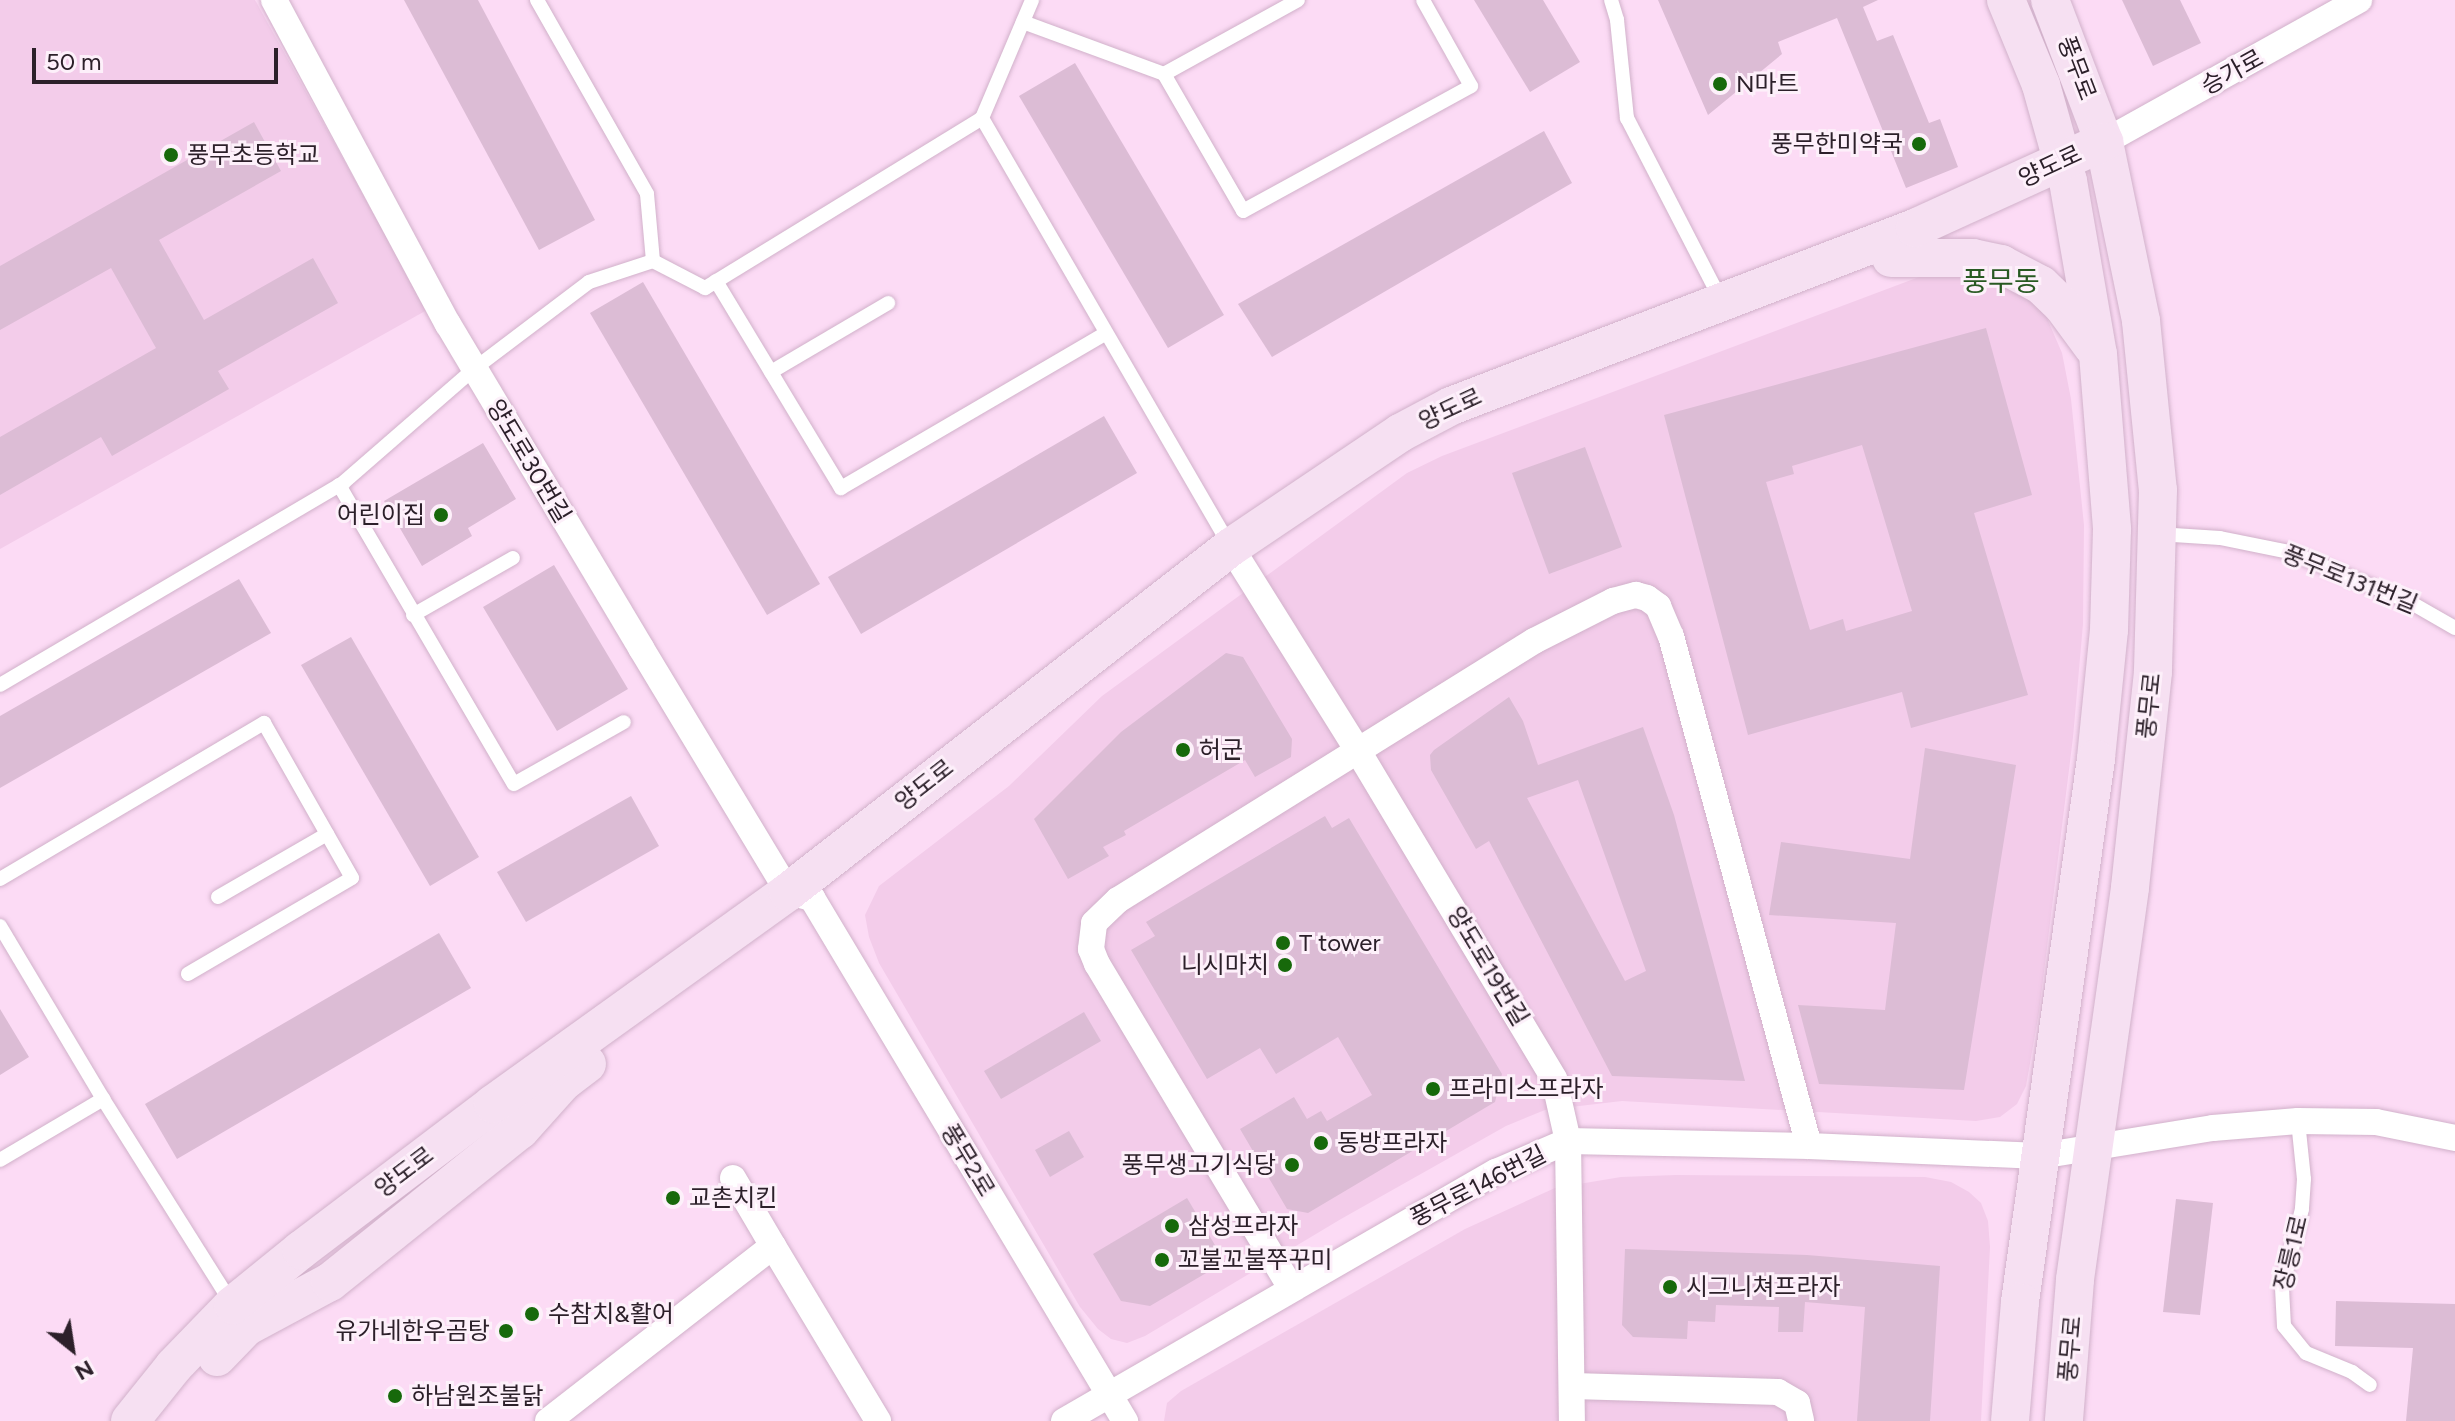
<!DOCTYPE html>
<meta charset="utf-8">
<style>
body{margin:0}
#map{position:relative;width:2455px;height:1421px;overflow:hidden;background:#fcdbf5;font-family:Figtree,"Noto Sans KR",sans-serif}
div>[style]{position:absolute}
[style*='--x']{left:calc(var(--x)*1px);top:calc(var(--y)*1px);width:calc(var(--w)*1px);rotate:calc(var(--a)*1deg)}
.built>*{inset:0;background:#f3ccea}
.building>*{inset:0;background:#dcbcd5}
.roads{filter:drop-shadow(0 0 2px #d1b1ca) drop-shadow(0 0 2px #d1b1ca)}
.lane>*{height:14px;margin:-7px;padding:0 7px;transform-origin:7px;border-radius:7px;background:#fff}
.street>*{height:26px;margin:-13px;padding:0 13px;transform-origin:13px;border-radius:13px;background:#fff}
.secondary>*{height:38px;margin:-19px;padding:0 19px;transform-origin:19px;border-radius:19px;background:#f6e0f2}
.dots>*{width:22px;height:22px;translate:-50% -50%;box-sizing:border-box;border:4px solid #fdf0fa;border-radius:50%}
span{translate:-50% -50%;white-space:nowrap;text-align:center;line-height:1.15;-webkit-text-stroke:6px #fdf0fa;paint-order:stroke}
.street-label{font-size:24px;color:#2c202a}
.poi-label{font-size:24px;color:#2c202a}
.left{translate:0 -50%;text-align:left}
.right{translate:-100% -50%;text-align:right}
.quarter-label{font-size:28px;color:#285922}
.north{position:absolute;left:32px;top:1309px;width:80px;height:80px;-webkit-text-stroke:6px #fdf0fa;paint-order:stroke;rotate:150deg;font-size:22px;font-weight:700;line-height:32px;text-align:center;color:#2c202a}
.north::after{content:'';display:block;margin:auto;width:28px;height:36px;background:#2c202a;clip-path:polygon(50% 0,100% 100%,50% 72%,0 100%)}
.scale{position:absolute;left:32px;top:48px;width:246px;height:36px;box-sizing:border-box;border:4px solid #2c202a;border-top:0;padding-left:10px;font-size:24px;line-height:28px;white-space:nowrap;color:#2c202a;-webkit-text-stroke:6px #fdf0fa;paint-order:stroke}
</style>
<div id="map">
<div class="built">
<i style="clip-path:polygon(0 0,255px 0,427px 310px,0 549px)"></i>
<i style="clip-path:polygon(1992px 272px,2043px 309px,2062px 353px,2071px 399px,2084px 525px,2083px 624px,2073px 737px,2039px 1012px,2026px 1086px,2017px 1104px,2000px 1117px,1976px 1121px,1622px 1101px,1545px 1110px,1506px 1126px,1341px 1219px,1145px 1336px,1127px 1343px,1111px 1339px,1098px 1329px,1080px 1307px,879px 963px,869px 937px,865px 915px,879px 886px,1009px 786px,1102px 696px,1407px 473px,1442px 456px,1927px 274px)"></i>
<i style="clip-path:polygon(1676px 1175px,1925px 1177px,1951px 1182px,1969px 1192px,1981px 1203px,1988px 1221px,1990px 1247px,1981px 1421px,1164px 1421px,1167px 1403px,1181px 1391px,1465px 1229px,1555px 1188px,1621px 1177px)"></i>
</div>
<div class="building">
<i style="clip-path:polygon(404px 0,478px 0,595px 220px,539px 250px)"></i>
<i style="clip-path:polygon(1474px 0,1543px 0,1580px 62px,1530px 92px)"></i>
<i style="clip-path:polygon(1658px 0,1878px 0,1863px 7px,1877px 41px,1893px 35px,1929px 123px,1940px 119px,1958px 167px,1906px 188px,1837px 18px,1778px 42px,1782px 54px,1708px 115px)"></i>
<i style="clip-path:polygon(2122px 0,2180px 0,2201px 43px,2153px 66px)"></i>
<i style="clip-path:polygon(1075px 63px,1224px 315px,1168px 348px,1019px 96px)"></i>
<i style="clip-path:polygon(254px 122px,281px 171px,159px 240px,204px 320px,313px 258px,338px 303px,218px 371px,229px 389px,112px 456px,101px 437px,0 495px,0 437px,156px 348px,111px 268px,0 330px,0 266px)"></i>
<i style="clip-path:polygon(1544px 131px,1572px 183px,1272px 357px,1238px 304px)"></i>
<i style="clip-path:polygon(643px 282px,820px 584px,767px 615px,590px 313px)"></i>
<i style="clip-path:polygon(evenodd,1986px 328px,2032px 495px,1974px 513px,2028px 695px,1911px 728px,1902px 692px,1748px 735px,1664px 415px,1986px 328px,1862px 445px,1912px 611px,1846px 631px,1843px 619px,1810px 630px,1766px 482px,1794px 474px,1792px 466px,1862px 445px)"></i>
<i style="clip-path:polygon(1104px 416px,1137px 473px,861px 634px,828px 577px)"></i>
<i style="clip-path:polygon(483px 443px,516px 499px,468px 528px,472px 536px,422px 566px,384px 501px)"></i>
<i style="clip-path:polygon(1585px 447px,1622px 547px,1549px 574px,1512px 473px)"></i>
<i style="clip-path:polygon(554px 565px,628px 689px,557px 731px,483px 607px)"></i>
<i style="clip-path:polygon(239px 579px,271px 633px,0 788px,0 716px)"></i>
<i style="clip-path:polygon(351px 637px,479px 857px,430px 886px,301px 665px)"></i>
<i style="clip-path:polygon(1226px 653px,1243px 657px,1292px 739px,1291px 757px,1255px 777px,1245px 760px,1124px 831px,1126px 835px,1103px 847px,1109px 856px,1068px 879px,1034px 819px,1121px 732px)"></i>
<i style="clip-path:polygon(evenodd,1509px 697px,1523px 721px,1538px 765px,1643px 727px,1674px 815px,1745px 1081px,1612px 1076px,1489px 841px,1476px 849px,1431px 770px,1430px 755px,1434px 750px,1509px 697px,1578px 780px,1646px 971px,1625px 981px,1527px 798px,1578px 780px)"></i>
<i style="clip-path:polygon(1925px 748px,2016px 765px,1964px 1090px,1819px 1084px,1798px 1005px,1885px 1010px,1896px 923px,1769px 915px,1781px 842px,1910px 859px)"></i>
<i style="clip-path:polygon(631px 796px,659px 846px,526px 922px,497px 872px)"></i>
<i style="clip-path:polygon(1325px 816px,1332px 828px,1349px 818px,1502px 1074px,1495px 1102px,1308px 1213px,1287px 1209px,1240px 1129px,1294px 1097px,1307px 1119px,1321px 1111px,1327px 1121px,1372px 1095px,1338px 1037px,1276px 1074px,1260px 1048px,1207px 1079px,1131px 950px,1155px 936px,1146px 922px)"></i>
<i style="clip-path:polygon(439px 933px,471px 988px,177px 1159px,145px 1104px)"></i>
<i style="clip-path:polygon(0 1009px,29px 1057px,0 1075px)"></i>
<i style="clip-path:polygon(1084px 1012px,1101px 1041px,1001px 1099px,984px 1071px)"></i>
<i style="clip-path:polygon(1069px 1131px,1084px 1157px,1050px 1177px,1035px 1150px)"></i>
<i style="clip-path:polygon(1187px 1198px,1225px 1262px,1150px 1306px,1121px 1301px,1093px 1254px)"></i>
<i style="clip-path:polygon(2176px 1199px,2213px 1203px,2200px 1315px,2163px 1312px)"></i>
<i style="clip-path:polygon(1625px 1249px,1807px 1255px,1940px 1266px,1930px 1421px,1857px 1421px,1865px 1307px,1805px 1302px,1803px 1332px,1778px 1332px,1779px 1307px,1716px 1305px,1715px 1322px,1688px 1321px,1687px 1339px,1633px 1337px,1622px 1325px)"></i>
<i style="clip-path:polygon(2336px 1301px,2455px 1304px,2455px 1421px,2406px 1421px,2413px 1348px,2335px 1346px)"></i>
</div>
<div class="roads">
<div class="lane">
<i style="--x:537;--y:0;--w:223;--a:60.4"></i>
<i style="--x:647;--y:194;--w:67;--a:84.9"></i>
<i style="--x:1611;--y:0;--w:21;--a:73"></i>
<i style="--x:1617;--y:20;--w:99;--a:84.2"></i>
<i style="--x:1627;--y:118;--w:205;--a:62.7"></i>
<i style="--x:1023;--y:22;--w:150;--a:20.2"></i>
<i style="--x:1164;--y:74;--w:158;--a:60"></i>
<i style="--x:1243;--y:211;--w:260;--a:-28.7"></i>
<i style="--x:1471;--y:86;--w:98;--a:-119.2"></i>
<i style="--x:1164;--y:74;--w:153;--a:-28.9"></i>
<i style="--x:982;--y:118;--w:496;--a:59.9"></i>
<i style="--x:716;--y:281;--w:242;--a:58.9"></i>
<i style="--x:841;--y:488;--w:306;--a:-30.3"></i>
<i style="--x:771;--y:372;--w:136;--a:-30.5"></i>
<i style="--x:339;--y:485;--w:346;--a:59.7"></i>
<i style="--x:514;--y:784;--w:126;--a:-29.4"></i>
<i style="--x:2158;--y:534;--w:62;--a:3.7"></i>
<i style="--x:2220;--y:538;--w:70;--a:11.5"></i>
<i style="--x:2289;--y:552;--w:129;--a:22.4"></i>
<i style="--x:2408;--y:601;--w:54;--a:29.9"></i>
<i style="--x:413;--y:615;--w:115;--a:-29.7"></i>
<i style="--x:0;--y:685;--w:399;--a:-30.5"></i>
<i style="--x:344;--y:482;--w:172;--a:-41"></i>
<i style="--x:474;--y:369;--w:144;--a:-37.1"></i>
<i style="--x:589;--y:282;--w:67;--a:-18.2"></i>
<i style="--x:653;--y:261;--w:59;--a:27.4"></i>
<i style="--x:705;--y:288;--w:325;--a:-31.5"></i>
<i style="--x:982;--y:118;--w:128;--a:-67"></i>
<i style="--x:0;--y:879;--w:307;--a:-30.6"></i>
<i style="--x:264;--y:723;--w:178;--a:60.4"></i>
<i style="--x:352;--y:878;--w:190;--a:149.7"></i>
<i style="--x:218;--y:897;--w:126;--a:-30"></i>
<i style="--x:0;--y:926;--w:201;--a:59.2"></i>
<i style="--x:103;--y:1099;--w:242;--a:57.8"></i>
<i style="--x:2298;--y:1121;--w:58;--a:84.1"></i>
<i style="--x:2304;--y:1179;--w:30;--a:94"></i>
<i style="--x:2302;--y:1209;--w:81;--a:104.2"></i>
<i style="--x:2282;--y:1288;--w:38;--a:87"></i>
<i style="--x:2284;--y:1326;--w:35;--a:51"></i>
<i style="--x:2306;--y:1353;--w:50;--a:22.4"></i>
<i style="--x:2352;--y:1372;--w:22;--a:36"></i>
<i style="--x:0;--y:1160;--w:120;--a:-30.6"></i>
</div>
<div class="street">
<i style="--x:274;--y:0;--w:368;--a:61.8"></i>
<i style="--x:448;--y:324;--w:377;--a:59.2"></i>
<i style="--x:641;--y:648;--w:285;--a:58.9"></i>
<i style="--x:788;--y:892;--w:25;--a:14"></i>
<i style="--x:812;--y:898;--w:610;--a:59.1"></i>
<i style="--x:2104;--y:142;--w:292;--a:-29.1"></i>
<i style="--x:1240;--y:562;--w:223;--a:58"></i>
<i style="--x:1358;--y:751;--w:382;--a:59.1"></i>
<i style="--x:1554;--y:1079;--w:64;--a:77.3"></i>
<i style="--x:1568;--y:1141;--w:280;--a:89.2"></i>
<i style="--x:733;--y:1178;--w:79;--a:59.5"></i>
<i style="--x:1291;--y:1288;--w:378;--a:-120.9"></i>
<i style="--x:1097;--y:964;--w:16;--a:-112"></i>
<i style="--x:1091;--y:949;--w:26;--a:-83"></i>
<i style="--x:1094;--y:923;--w:33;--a:-44"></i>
<i style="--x:1118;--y:900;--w:490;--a:-31.9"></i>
<i style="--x:1534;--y:641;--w:89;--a:-26.9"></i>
<i style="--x:1613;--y:601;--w:24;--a:-15"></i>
<i style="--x:1636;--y:595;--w:11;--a:15"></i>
<i style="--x:1647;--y:598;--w:14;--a:36"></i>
<i style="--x:1658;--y:606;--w:33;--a:67"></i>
<i style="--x:1671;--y:636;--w:528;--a:74.86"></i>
<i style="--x:1573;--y:1386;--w:205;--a:1.7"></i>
<i style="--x:1778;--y:1392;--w:22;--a:30"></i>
<i style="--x:1797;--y:1403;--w:18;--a:77"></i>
<i style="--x:548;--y:1421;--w:285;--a:-37.9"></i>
<i style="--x:773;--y:1246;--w:204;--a:59"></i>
<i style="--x:1064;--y:1421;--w:499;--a:-30"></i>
<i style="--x:1496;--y:1172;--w:78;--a:-23.3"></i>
<i style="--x:1568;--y:1141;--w:241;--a:1.2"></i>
<i style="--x:1809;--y:1146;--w:231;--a:2.5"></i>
<i style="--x:2040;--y:1156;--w:175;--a:-9.2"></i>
<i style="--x:2213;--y:1128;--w:85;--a:-4.7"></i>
<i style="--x:2298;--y:1121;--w:78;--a:0.7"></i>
<i style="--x:2376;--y:1122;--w:81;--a:11.4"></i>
</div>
<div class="secondary">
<i style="--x:2006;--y:0;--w:92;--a:67.6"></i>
<i style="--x:2041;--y:85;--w:100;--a:74.3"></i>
<i style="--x:2068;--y:181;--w:176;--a:80.2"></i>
<i style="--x:2098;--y:354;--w:176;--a:85.4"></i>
<i style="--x:2112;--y:529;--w:101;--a:91.7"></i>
<i style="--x:2109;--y:630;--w:130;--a:95.8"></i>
<i style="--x:2096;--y:759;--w:548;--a:97.97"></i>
<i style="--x:2020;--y:1302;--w:119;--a:94.8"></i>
<i style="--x:2050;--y:0;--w:152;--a:69.2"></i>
<i style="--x:2104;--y:142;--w:183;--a:78.3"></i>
<i style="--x:2141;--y:321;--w:170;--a:84.3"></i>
<i style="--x:2158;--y:490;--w:182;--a:91.6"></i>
<i style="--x:2153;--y:672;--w:217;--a:96.1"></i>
<i style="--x:2130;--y:888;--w:396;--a:98"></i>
<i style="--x:2075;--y:1280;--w:141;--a:94.5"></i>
<i style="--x:1891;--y:258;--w:82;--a:0"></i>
<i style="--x:1973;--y:258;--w:29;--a:12"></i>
<i style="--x:2001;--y:264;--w:45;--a:27.7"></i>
<i style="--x:2041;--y:285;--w:29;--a:44"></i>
<i style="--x:2062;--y:305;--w:52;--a:53.6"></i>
<i style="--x:217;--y:1357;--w:42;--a:-46"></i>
<i style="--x:246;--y:1327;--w:95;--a:-28.2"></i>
<i style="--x:330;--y:1282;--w:243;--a:-38.7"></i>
<i style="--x:520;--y:1130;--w:64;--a:-48.1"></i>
<i style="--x:563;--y:1082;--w:30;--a:-37"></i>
<i style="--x:130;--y:1421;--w:70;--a:-51.3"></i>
<i style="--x:174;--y:1366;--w:85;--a:-46"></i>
<i style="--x:233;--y:1305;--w:87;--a:-39"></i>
<i style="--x:301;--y:1250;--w:241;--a:-37.2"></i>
<i style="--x:493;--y:1104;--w:363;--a:-35.7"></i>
<i style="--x:788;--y:892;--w:561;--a:-37.91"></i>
<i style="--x:1231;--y:547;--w:204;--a:-34"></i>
<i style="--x:1400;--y:433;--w:58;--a:-27.9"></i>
<i style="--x:1451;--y:406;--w:497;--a:-21"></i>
<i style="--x:1915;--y:228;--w:208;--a:-24.5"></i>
</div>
</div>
<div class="dots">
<i style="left:1720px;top:84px;background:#17690b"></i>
<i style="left:1919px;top:144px;background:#17690b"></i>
<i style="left:171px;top:155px;background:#17690b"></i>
<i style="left:441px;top:515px;background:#17690b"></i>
<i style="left:1183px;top:750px;background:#17690b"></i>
<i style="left:1283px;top:943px;background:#17690b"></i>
<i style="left:1285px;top:965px;background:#17690b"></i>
<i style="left:1433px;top:1089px;background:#17690b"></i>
<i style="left:1321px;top:1143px;background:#17690b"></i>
<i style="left:1292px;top:1165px;background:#17690b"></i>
<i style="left:673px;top:1198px;background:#17690b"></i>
<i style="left:1172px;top:1226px;background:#17690b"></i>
<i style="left:1162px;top:1260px;background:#17690b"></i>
<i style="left:1670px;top:1287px;background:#17690b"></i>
<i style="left:532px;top:1314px;background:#17690b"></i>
<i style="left:506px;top:1331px;background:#17690b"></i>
<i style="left:395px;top:1396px;background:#17690b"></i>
</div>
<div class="street-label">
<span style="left:2077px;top:68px;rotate:69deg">풍무로</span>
<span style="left:2232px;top:72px;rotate:-29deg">승가로</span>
<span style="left:2050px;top:166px;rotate:-25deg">양도로</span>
<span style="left:1450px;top:409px;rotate:-25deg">양도로</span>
<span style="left:529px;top:461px;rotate:59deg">양도로30번길</span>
<span style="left:2350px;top:579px;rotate:22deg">풍무로131번길</span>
<span style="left:2149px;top:706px;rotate:-84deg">풍무로</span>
<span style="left:924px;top:785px;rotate:-38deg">양도로</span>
<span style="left:1488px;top:966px;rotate:59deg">양도로19번길</span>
<span style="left:968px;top:1160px;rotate:59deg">풍무2로</span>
<span style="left:404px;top:1172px;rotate:-37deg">양도로</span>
<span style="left:1478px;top:1186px;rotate:-27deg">풍무로146번길</span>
<span style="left:2291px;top:1253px;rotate:-77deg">장릉1로</span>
<span style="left:2070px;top:1349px;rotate:-85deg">풍무로</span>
</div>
<div class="poi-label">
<span class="left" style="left:1736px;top:84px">N마트</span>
<span class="right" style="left:1903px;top:144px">풍무한미약국</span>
<span class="left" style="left:187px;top:155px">풍무초등학교</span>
<span class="right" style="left:425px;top:515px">어린이집</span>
<span class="left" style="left:1199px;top:750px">허군</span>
<span class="left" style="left:1299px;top:943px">T tower</span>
<span class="right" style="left:1269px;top:965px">니시마치</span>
<span class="left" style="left:1449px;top:1089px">프라미스프라자</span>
<span class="left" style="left:1337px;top:1143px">동방프라자</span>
<span class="right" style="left:1276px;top:1165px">풍무생고기식당</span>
<span class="left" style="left:689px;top:1198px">교촌치킨</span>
<span class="left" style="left:1188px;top:1226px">삼성프라자</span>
<span class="left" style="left:1178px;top:1260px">꼬불꼬불쭈꾸미</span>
<span class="left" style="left:1686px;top:1287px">시그니쳐프라자</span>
<span class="left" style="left:548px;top:1314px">수참치&amp;활어</span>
<span class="right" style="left:490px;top:1331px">유가네한우곰탕</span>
<span class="left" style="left:411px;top:1396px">하남원조불닭</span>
</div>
<div class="quarter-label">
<span style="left:2001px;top:281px">풍무동</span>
</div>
<div class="north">N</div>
<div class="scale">50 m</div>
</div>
